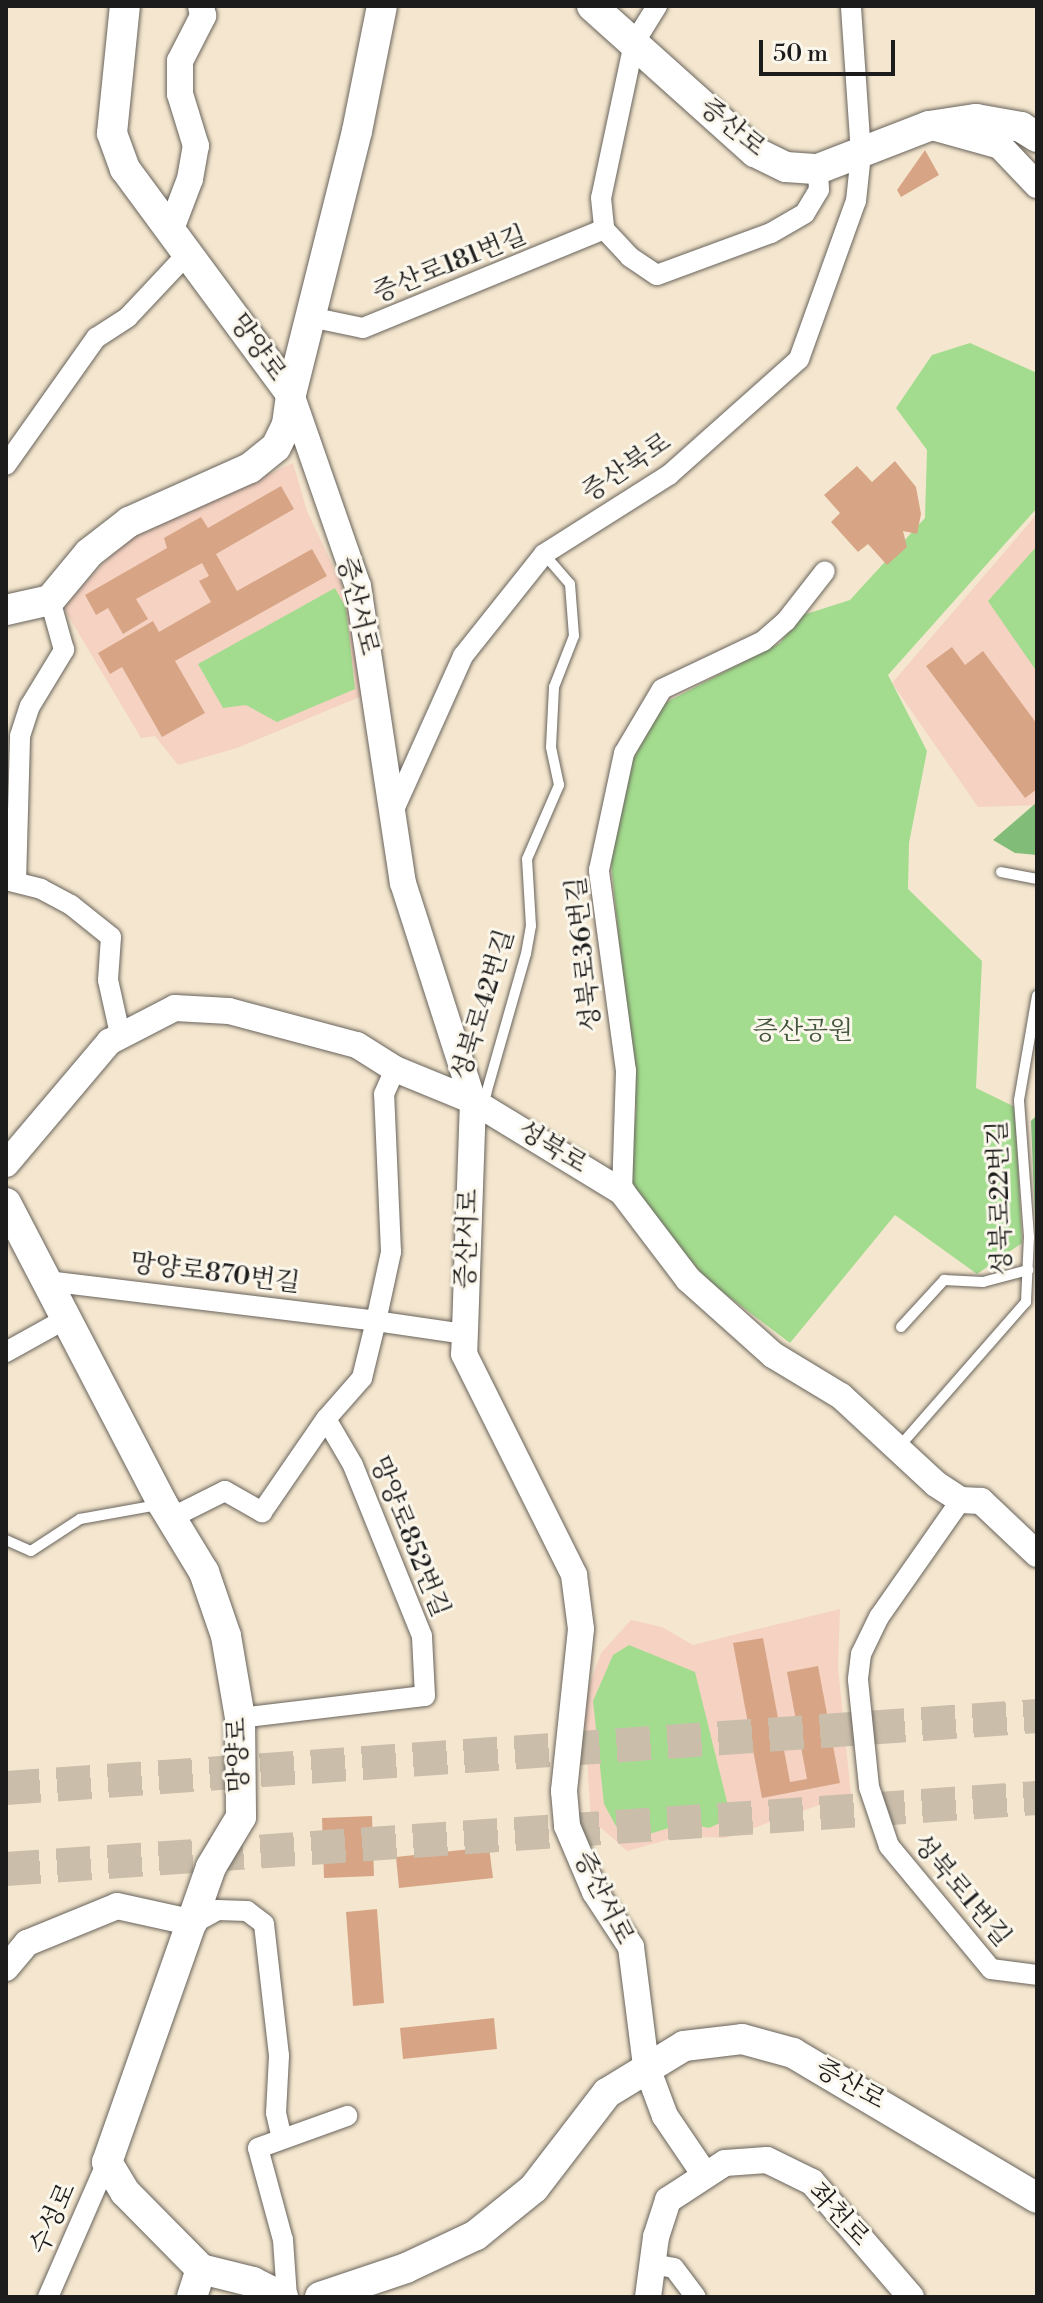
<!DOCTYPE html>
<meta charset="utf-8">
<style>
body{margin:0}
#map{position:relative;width:1043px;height:2303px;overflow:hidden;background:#f5e7cf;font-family:"Libre Bodoni","Noto Serif KR",serif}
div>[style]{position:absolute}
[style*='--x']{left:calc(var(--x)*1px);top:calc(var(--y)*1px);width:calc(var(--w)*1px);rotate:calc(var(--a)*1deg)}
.built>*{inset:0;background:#f5d2c2}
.green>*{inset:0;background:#a3dc8e}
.forest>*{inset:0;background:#82bc79}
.building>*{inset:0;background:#d7a585}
.trunk-tunnel>*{height:34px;margin-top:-17px;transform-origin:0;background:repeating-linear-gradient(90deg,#cabeab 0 34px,transparent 0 51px)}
.roads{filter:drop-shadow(0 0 2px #68635b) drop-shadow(0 0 2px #68635b)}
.service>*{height:10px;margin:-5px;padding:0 5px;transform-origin:5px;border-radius:5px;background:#fff}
.minor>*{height:20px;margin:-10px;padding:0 10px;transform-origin:10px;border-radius:10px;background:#fff}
.tertiary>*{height:26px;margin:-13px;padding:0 13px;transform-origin:13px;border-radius:13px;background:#fff}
.secondary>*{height:30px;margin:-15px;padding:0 15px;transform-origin:15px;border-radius:15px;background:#fff}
span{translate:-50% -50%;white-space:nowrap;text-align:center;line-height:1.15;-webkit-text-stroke:6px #fbf7ec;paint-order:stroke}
.street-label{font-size:26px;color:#1c1c1c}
.park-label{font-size:26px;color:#44563e}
.frame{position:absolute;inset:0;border:8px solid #1c1c1c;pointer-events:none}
.scale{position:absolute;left:759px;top:40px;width:136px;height:36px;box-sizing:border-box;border:4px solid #1c1c1c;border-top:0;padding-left:10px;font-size:24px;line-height:28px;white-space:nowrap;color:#1c1c1c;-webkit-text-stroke:6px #fbf7ec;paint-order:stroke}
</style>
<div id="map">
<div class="built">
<i style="clip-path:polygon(293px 463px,307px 511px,351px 604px,362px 696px,237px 748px,178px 765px,155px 736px,141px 738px,63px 607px,127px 538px)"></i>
<i style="clip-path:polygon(1037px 514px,1037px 805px,978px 807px,892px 683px)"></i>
<i style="clip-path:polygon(840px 1609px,838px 1668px,851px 1794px,725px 1838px,681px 1836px,627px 1851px,591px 1819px,583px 1702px,601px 1653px,631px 1620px,662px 1627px,693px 1645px)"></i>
</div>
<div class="green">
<i style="clip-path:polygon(970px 343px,1037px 373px,1037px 508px,888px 675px,927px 751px,909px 843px,908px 889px,982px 961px,976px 1088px,1015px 1107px,1022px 1243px,977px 1274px,895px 1215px,790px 1343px,707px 1280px,628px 1185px,636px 1110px,610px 853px,629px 767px,663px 704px,780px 643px,800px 616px,850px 600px,925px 518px,927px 450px,896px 408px,932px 355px)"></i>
<i style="clip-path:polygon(1037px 546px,1037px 672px,988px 601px)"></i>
<i style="clip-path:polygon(335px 588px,346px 608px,355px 689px,277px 722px,246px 705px,223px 708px,198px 664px)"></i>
<i style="clip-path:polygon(629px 1645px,695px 1672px,731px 1818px,709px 1828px,685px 1823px,633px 1839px,617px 1828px,604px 1804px,593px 1701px,613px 1655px)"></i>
</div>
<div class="forest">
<i style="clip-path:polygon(1037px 802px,1037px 855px,1015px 853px,993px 840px)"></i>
<i style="clip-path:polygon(1037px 1115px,1037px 1270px,1031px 1121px)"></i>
</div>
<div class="building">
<i style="clip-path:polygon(925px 150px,939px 175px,901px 197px,897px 190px)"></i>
<i style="clip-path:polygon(895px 461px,916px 487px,921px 514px,917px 534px,903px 531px,907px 547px,887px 565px,868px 544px,858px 552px,831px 522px,840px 513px,824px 495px,857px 466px,872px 482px)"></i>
<i style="clip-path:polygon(281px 486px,294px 509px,216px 554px,237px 591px,312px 549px,327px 576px,175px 661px,205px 713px,162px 737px,122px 667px,110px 674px,98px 653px,153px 621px,159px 632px,211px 602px,199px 581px,209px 576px,202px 563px,136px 599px,148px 619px,123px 634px,108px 608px,96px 615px,85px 595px,167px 548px,164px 538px,201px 517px,208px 528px)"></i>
<i style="clip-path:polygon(952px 647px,965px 665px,983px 651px,1037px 724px,1037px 789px,1025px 798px,926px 666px)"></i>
<i style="clip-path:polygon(763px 1638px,790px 1782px,807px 1779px,787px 1672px,818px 1666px,840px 1783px,762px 1798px,733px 1643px)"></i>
<i style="clip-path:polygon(372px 1816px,374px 1876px,324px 1878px,322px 1818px)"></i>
<i style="clip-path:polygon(489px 1847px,493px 1878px,399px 1888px,396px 1857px)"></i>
<i style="clip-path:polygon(377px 1909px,384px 2003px,353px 2006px,346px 1912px)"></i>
<i style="clip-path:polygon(494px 2018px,497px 2049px,403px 2059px,400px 2028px)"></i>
</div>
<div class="trunk-tunnel">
<i style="--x:6;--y:1788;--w:1034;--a:-3.99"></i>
<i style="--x:6;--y:1869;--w:1033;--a:-3.94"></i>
</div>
<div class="roads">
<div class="service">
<i style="--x:1001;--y:872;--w:37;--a:11"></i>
<i style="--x:475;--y:1100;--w:13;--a:-29"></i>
<i style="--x:486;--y:1094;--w:146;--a:-74.1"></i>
<i style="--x:526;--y:954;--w:28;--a:-80"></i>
<i style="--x:531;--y:926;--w:67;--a:-93.4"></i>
<i style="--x:527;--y:859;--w:81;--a:-66.6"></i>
<i style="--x:559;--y:785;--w:39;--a:-102"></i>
<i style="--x:551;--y:747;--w:60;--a:-87.1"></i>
<i style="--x:554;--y:687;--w:55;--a:-68.6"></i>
<i style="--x:574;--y:636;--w:52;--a:-94.4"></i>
<i style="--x:570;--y:584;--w:40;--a:-131"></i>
<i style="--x:901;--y:1327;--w:64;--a:-47.5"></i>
<i style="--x:944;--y:1280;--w:39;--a:3"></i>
<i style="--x:983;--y:1282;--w:47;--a:-14.9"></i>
<i style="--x:899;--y:1447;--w:193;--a:-48.8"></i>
<i style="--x:1026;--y:1302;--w:65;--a:-87.4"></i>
<i style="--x:1029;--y:1237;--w:137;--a:-94.2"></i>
<i style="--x:1019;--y:1100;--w:106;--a:-80.2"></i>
<i style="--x:6;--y:1540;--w:27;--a:24"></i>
<i style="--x:31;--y:1551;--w:59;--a:-33.1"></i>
<i style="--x:80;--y:1519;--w:79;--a:-10.2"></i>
</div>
<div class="minor">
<i style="--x:657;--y:6;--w:44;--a:121.9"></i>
<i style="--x:634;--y:43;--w:158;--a:102"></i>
<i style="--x:601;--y:198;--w:31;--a:84"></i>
<i style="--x:604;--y:229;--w:38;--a:47"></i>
<i style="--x:630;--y:257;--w:32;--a:34"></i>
<i style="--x:657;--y:275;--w:121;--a:-20.2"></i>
<i style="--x:771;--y:233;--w:39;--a:-30"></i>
<i style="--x:805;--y:213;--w:27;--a:-59"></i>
<i style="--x:819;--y:190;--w:21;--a:-93"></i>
<i style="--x:310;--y:317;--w:54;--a:11.7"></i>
<i style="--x:363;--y:328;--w:261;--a:-22.3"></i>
<i style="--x:6;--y:465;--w:156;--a:-54.7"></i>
<i style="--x:96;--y:338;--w:38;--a:-33"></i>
<i style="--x:128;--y:317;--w:88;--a:-46.8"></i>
<i style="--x:392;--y:814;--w:173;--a:-65.8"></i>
<i style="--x:463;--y:656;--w:130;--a:-51.5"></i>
<i style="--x:544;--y:554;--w:148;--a:-32.3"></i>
<i style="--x:669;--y:475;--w:174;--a:-41.7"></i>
<i style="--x:799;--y:359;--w:168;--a:-70.2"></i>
<i style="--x:856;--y:201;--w:47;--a:-83.9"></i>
<i style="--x:861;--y:154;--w:148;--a:-93.9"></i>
<i style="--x:6;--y:880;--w:36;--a:14"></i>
<i style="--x:41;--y:889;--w:34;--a:28"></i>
<i style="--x:71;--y:905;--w:51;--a:38.7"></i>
<i style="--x:111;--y:937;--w:43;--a:94"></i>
<i style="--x:108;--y:980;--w:55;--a:77.5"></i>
<i style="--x:16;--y:882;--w:146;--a:-88.4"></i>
<i style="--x:20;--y:736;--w:32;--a:-72"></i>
<i style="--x:30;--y:706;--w:66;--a:-58.7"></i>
<i style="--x:64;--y:650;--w:52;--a:-105.6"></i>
<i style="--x:622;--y:1192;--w:121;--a:-88.1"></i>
<i style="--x:626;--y:1071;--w:203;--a:-97.7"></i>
<i style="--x:599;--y:870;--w:120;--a:-77.9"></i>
<i style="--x:624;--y:753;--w:74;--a:-59.3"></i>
<i style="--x:662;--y:689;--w:112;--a:-25.4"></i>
<i style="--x:763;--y:641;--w:30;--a:-41"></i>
<i style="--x:786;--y:621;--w:63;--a:-52"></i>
<i style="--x:47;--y:1281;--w:331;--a:6.9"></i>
<i style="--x:376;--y:1321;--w:71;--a:-77.7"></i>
<i style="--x:391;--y:1252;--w:158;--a:-92.5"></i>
<i style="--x:384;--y:1094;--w:27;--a:-66"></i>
<i style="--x:6;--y:1352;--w:70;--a:-29.1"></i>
<i style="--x:961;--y:1500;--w:143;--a:125"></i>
<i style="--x:879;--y:1617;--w:41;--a:115.9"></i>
<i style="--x:861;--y:1654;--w:26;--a:97"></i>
<i style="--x:858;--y:1680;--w:108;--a:84.1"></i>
<i style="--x:869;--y:1787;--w:62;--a:71.3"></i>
<i style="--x:889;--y:1846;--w:160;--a:50.3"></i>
<i style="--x:991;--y:1969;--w:46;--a:7.4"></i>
<i style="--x:173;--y:1517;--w:58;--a:-26.6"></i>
<i style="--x:225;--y:1491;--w:43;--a:29.6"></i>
<i style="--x:262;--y:1512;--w:113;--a:-55.5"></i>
<i style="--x:240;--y:1718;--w:186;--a:-6.8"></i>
<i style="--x:425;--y:1696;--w:60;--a:-92.9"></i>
<i style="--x:422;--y:1636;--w:184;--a:-112"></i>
<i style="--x:353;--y:1465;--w:53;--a:-120.4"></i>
<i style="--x:326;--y:1419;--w:55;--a:-48.7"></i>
<i style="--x:362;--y:1378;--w:59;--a:-76.2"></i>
<i style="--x:376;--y:1321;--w:89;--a:8.4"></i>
<i style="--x:194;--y:1923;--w:26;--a:-29"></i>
<i style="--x:217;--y:1910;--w:30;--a:2"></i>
<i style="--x:247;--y:1911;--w:21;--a:37"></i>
<i style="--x:264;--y:1924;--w:133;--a:83.5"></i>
<i style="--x:279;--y:2056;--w:57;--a:93"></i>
<i style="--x:276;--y:2113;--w:26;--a:77"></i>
<i style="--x:652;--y:2264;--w:22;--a:10"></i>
<i style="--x:674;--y:2268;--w:36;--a:53"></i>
<i style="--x:48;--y:2297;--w:147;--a:-66.4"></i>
<i style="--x:287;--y:2297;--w:57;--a:-94"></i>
<i style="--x:283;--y:2240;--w:95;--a:-105.2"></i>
<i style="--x:258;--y:2148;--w:95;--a:-19.8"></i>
</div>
<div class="tertiary">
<i style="--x:932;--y:127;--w:71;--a:15.6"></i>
<i style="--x:1000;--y:146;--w:54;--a:46.5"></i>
<i style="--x:171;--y:229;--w:53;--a:-69.2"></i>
<i style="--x:190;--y:179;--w:34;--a:-80"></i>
<i style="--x:196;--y:146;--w:54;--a:-107.1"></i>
<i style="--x:180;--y:94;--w:33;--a:-90"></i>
<i style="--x:180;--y:61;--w:51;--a:-62.9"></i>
<i style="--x:203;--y:16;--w:10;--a:-101"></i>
<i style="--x:291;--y:394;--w:203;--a:70.8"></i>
<i style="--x:358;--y:586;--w:300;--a:81.4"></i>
<i style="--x:403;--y:883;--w:229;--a:72.2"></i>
<i style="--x:473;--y:1101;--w:253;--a:92"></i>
<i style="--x:464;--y:1354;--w:247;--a:63.5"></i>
<i style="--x:574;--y:1575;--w:54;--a:82.6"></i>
<i style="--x:581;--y:1629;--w:163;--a:96"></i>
<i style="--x:564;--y:1791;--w:35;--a:85"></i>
<i style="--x:567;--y:1826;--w:72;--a:67"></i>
<i style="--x:595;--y:1892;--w:66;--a:56.8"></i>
<i style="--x:631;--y:1947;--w:119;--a:82.8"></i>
<i style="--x:646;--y:2065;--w:54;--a:69.6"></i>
<i style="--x:665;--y:2116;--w:71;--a:55.9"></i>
<i style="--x:6;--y:1164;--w:160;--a:-49.8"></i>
<i style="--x:109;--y:1042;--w:74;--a:-27.3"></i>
<i style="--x:175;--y:1008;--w:54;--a:3.2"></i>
<i style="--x:229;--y:1011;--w:132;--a:14.9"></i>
<i style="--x:357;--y:1045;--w:45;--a:32.3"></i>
<i style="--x:395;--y:1069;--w:84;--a:22.3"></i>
<i style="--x:473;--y:1101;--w:175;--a:31.4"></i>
<i style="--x:622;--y:1192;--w:109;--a:52.8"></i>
<i style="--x:688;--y:1279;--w:114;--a:41.8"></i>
<i style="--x:773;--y:1355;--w:79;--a:31.1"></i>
<i style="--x:841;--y:1396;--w:129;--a:42.8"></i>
<i style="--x:936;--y:1484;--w:30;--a:33"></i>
<i style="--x:961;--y:1500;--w:20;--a:3"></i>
<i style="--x:981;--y:1501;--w:77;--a:43.4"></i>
<i style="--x:6;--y:1968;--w:33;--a:-50"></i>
<i style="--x:27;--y:1943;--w:97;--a:-22.3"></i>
<i style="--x:117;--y:1906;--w:79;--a:12.4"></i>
<i style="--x:648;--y:2297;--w:61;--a:-82.4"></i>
<i style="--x:656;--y:2237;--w:39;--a:-72"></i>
<i style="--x:668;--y:2200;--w:68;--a:-33"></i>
<i style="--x:725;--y:2163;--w:42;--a:-4.1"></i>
<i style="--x:767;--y:2160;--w:50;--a:26.1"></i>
<i style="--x:812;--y:2182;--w:152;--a:49.3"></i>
</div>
<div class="secondary">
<i style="--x:592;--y:6;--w:219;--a:41.9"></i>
<i style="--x:755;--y:152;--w:34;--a:26"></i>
<i style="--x:786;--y:167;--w:32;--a:4"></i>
<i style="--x:818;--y:169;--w:119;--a:-21.2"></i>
<i style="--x:929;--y:126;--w:48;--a:-8.5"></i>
<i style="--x:976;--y:119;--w:46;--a:10.1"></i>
<i style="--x:1021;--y:127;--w:19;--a:32"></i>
<i style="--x:291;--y:394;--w:271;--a:-75.9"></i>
<i style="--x:357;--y:131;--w:127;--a:-78.7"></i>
<i style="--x:6;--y:610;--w:45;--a:-12.8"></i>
<i style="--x:50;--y:600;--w:61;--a:-50.3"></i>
<i style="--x:89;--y:553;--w:51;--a:-37.8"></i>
<i style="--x:129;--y:522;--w:133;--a:-24.1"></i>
<i style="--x:250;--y:468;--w:33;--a:-39"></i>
<i style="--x:276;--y:447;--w:25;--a:-64"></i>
<i style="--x:287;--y:424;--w:30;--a:-82"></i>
<i style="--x:291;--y:394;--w:280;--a:-126.4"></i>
<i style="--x:125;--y:169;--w:38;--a:-110"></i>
<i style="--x:112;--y:133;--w:128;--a:-84.2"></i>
<i style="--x:6;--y:1203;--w:338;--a:62.5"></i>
<i style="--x:162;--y:1503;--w:81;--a:58.7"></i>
<i style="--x:204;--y:1572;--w:68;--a:71"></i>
<i style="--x:226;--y:1636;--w:83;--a:80.3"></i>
<i style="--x:240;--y:1718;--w:99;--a:89.4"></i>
<i style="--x:241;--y:1817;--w:58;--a:121"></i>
<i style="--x:211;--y:1867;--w:313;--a:109.4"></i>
<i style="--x:107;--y:2162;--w:35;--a:59"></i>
<i style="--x:125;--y:2192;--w:108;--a:45.4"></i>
<i style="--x:201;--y:2269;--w:29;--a:108"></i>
<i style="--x:201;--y:2269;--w:54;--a:14"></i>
<i style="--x:253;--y:2282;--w:34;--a:27"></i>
<i style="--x:320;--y:2297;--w:91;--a:-18.6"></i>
<i style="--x:406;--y:2268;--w:77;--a:-25.2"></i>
<i style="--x:476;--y:2235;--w:75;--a:-39"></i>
<i style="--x:534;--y:2188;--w:120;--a:-52.5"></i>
<i style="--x:607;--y:2093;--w:90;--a:-31.4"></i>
<i style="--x:684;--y:2046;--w:58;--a:-6.9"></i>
<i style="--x:742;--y:2039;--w:53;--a:15.4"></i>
<i style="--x:793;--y:2053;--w:284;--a:30.7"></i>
</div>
</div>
<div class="street-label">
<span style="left:732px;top:128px;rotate:39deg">증산로</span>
<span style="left:450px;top:265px;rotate:-22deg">증산로181번길</span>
<span style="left:257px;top:348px;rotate:54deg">망양로</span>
<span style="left:627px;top:468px;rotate:-34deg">증산북로</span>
<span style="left:357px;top:606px;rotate:76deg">증산서로</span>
<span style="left:585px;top:954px;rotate:-96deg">성북로36번길</span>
<span style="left:484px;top:1005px;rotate:-73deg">성북로42번길</span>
<span style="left:552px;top:1148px;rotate:31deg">성북로</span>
<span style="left:1001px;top:1198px;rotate:-92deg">성북로22번길</span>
<span style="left:468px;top:1239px;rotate:-88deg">증산서로</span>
<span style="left:215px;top:1274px;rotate:7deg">망양로870번길</span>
<span style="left:409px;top:1537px;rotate:68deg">망양로852번길</span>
<span style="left:239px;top:1755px;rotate:-92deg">망양로</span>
<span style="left:961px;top:1891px;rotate:50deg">성북로1번길</span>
<span style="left:603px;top:1898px;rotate:63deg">증산서로</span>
<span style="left:850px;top:2085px;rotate:29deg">증산로</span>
<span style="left:838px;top:2215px;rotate:47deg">좌천로</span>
<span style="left:54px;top:2219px;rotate:-66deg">수성로</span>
</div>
<div class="park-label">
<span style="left:803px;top:1032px">증산공원</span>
</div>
<div class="frame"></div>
<div class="scale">50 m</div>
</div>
